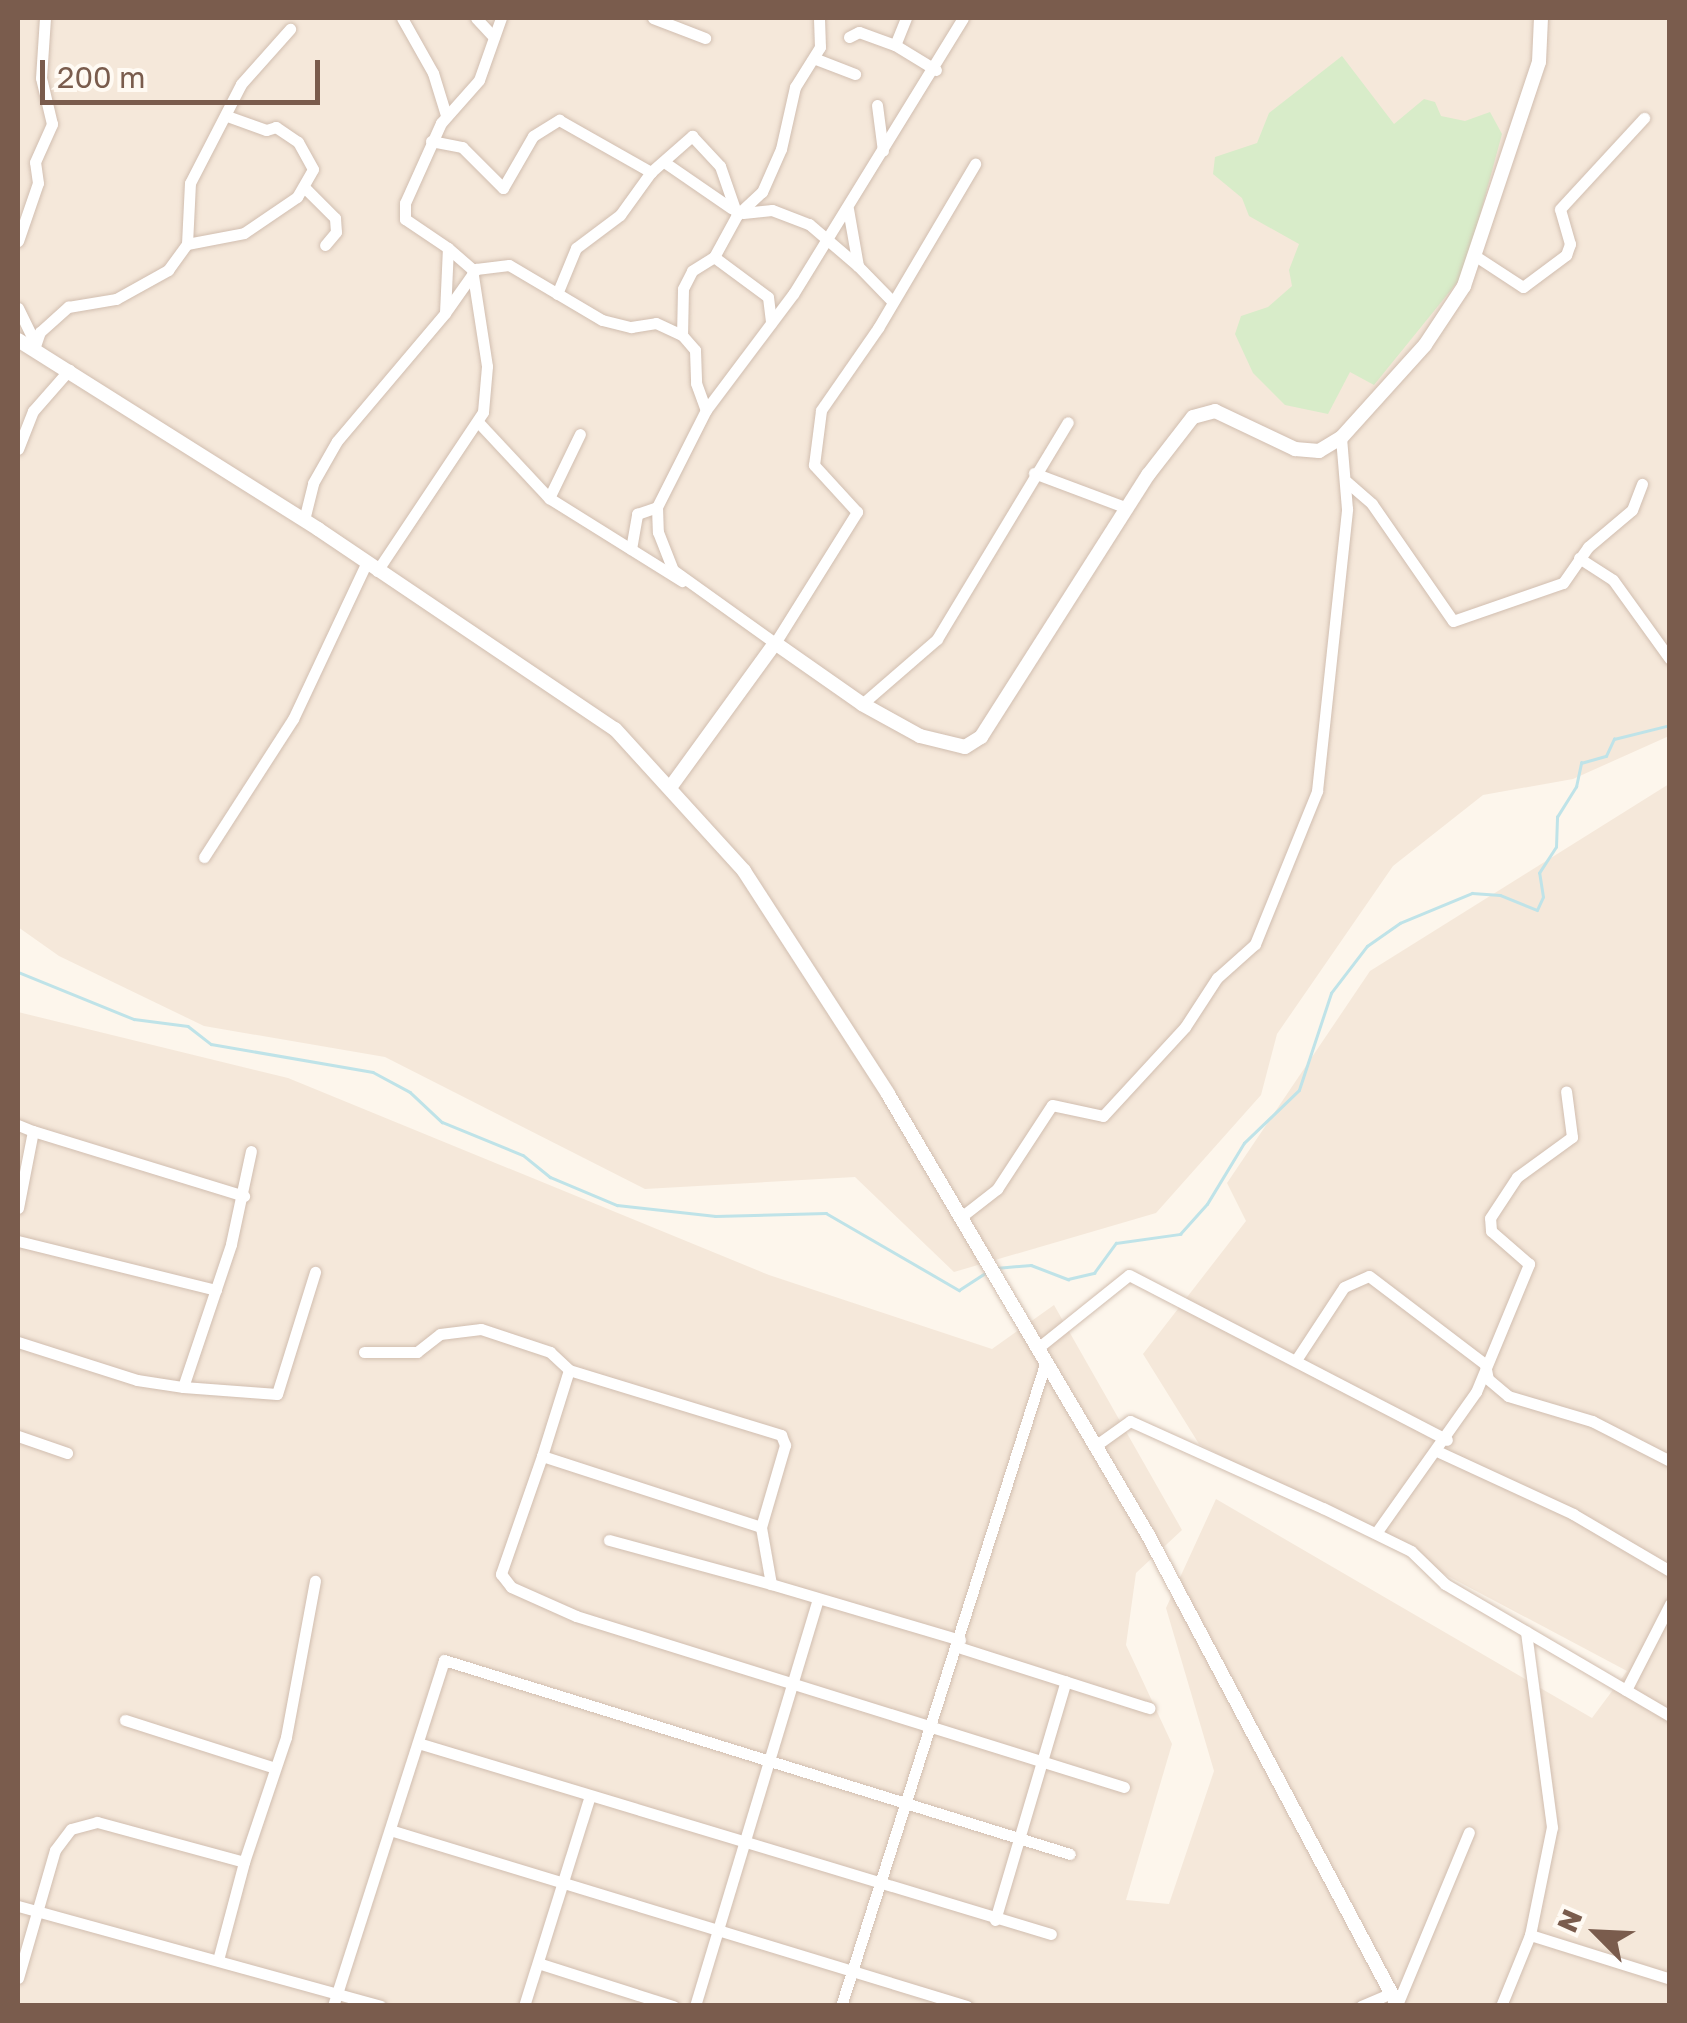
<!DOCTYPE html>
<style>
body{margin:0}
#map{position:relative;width:1687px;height:2023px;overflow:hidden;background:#fdf6ec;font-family:"Golos Text",sans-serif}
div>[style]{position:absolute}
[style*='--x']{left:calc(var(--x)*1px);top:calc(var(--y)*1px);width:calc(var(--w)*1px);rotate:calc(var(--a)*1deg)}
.residential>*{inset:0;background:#f5e8da}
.green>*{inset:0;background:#d8ecc9}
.stream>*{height:2.5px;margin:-1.25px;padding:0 1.25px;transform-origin:1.25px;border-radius:1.25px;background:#bfe3e8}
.roads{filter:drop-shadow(0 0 2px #d1beb0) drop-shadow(0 0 2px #d1beb0)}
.minor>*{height:11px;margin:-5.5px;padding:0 5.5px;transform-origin:5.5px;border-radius:5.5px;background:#fff}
.tertiary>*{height:14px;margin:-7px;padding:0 7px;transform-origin:7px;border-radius:7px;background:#fff}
span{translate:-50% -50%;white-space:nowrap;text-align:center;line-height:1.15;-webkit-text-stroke:10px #fffaf3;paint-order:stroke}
.frame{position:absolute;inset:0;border:20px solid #7a5c4d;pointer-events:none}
.north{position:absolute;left:1547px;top:1883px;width:100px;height:100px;-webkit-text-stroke:8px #fffaf3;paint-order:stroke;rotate:294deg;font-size:28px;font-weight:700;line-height:40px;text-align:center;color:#7a5c4d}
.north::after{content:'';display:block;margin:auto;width:35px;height:45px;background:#7a5c4d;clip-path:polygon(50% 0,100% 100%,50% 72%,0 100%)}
.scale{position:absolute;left:40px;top:60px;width:280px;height:45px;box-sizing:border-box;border:5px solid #7a5c4d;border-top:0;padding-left:12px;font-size:30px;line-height:35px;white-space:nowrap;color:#7a5c4d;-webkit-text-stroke:8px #fffaf3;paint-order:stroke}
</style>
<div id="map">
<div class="residential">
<i style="clip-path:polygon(18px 18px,1669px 18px,1669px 736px,1573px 779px,1483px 795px,1393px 866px,1277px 1034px,1261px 1095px,1156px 1213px,954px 1272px,855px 1177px,645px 1189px,385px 1057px,204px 1026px,59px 956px,18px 927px)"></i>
<i style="clip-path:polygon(1669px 784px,1669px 2005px,18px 2005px,18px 1012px,288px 1078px,769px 1275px,992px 1349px,1054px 1305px,1182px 1530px,1136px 1573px,1126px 1645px,1172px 1744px,1126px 1900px,1169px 1904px,1214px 1771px,1166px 1608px,1216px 1499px,1592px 1718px,1627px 1671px,1199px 1444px,1143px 1354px,1246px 1221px,1227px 1183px,1370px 971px)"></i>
</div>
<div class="green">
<i style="clip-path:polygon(1342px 56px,1394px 124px,1424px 99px,1435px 102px,1441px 116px,1465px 121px,1490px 112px,1502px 134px,1464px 274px,1374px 385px,1350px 372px,1328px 414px,1285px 405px,1253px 373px,1235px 334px,1241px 316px,1268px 307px,1292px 286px,1289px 270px,1299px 244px,1249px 216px,1242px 198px,1213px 174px,1215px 157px,1257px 143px,1269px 113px)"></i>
</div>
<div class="stream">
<i style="--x:18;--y:972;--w:125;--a:22.1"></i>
<i style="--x:134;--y:1019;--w:54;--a:7.4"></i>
<i style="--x:188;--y:1026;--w:29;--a:38"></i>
<i style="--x:211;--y:1044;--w:164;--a:9.8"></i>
<i style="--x:373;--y:1072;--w:42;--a:28.4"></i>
<i style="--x:410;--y:1092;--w:44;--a:43.2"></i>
<i style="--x:442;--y:1122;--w:87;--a:22.2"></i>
<i style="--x:523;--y:1155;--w:35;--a:39"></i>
<i style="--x:550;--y:1177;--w:73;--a:22.7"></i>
<i style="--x:617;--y:1205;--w:99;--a:6.4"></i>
<i style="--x:715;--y:1216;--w:111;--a:-1.5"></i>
<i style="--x:826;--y:1213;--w:154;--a:30.1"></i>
<i style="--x:959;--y:1290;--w:35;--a:-33"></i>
<i style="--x:996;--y:1268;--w:35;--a:-5"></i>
<i style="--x:1031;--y:1265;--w:40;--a:21"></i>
<i style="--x:1068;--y:1279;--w:27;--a:-13"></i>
<i style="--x:1094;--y:1273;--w:37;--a:-54"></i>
<i style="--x:1116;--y:1243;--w:65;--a:-8"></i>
<i style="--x:1180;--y:1234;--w:40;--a:-48"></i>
<i style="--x:1207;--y:1204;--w:71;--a:-58.8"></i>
<i style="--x:1244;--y:1143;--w:76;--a:-43.9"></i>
<i style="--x:1299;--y:1090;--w:102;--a:-71.7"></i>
<i style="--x:1331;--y:993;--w:59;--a:-52.5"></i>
<i style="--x:1367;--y:946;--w:40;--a:-34.9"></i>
<i style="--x:1400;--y:923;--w:78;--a:-22.6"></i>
<i style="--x:1472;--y:893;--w:28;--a:4"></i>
<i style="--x:1500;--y:895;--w:40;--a:22"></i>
<i style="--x:1537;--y:910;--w:14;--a:-65"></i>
<i style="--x:1543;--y:897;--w:24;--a:-99"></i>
<i style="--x:1539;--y:873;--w:31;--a:-57"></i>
<i style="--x:1556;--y:847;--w:30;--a:-88"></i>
<i style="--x:1557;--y:817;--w:36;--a:-58"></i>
<i style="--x:1576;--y:787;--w:25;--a:-78"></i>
<i style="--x:1581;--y:763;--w:26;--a:-16"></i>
<i style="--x:1606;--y:756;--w:19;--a:-65"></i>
<i style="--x:1614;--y:739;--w:58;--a:-14"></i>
</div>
<div class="roads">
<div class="minor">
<i style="--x:402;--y:18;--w:63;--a:60.6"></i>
<i style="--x:433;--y:73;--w:44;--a:72.8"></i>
<i style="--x:476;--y:18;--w:26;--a:47"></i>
<i style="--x:653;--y:18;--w:56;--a:21"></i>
<i style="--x:906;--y:18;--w:29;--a:112"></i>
<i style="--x:895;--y:45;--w:48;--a:31.4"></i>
<i style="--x:963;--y:18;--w:324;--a:121.6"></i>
<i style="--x:793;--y:294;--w:145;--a:126.9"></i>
<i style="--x:706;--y:410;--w:109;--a:116.8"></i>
<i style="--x:657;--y:507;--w:25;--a:88"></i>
<i style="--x:658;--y:532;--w:41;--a:68.5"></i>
<i style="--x:673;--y:570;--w:125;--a:35.6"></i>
<i style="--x:775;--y:643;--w:155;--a:-58"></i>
<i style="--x:857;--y:512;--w:64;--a:-132.5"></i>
<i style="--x:814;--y:465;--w:55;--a:-82.7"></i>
<i style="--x:821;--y:410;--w:100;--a:-55.2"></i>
<i style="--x:878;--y:328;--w:191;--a:-59.4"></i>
<i style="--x:849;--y:37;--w:11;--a:-27"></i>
<i style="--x:859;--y:32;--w:38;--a:20"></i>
<i style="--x:816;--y:59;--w:42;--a:21"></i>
<i style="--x:877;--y:105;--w:46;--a:82.6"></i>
<i style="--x:431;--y:141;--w:32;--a:11"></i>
<i style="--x:462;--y:147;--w:58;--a:45"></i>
<i style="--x:503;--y:188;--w:60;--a:-60"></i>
<i style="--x:533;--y:136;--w:31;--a:-32"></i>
<i style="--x:559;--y:120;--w:106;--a:29.5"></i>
<i style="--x:667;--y:164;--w:78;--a:34.5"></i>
<i style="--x:304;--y:187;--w:44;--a:45"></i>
<i style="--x:335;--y:218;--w:14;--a:86"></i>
<i style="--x:336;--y:232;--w:17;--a:130"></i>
<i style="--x:848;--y:209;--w:58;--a:80"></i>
<i style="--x:858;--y:266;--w:49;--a:45.8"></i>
<i style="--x:743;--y:213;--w:29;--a:-6"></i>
<i style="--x:772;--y:210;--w:40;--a:21"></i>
<i style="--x:809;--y:224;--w:65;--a:40.6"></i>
<i style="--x:737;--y:215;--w:34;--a:-43"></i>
<i style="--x:762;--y:192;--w:47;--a:-66.2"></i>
<i style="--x:781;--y:149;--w:64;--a:-77.3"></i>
<i style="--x:795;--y:87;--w:47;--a:-58"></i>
<i style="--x:820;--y:47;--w:29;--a:-92"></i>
<i style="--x:18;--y:241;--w:61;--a:-71"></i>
<i style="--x:38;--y:183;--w:21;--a:-98"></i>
<i style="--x:35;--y:162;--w:42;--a:-65.9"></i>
<i style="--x:52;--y:124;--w:47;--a:-103.4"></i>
<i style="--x:41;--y:78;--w:60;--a:-86.2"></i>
<i style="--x:187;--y:244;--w:61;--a:-87.2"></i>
<i style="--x:190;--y:183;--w:111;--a:-62.7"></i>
<i style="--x:241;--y:84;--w:74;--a:-48.3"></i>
<i style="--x:714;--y:257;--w:67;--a:36.5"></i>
<i style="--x:768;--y:297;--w:26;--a:83"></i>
<i style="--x:1477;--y:257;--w:55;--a:33.1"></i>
<i style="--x:1523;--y:287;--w:54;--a:-36.7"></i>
<i style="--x:1566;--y:255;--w:12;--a:-70"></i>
<i style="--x:1570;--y:244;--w:36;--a:-106"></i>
<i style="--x:1560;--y:209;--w:124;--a:-47.3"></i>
<i style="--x:557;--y:294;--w:50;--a:-67.6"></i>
<i style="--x:576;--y:248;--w:55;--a:-36.9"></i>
<i style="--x:620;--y:215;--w:53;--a:-54.2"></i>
<i style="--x:651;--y:172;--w:55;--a:-41.3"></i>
<i style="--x:692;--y:136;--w:41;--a:47"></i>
<i style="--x:720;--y:166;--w:52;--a:70.9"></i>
<i style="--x:737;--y:215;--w:48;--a:118.7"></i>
<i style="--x:714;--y:257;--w:26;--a:148"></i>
<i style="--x:692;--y:271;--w:20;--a:117"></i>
<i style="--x:683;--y:289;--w:46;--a:91.2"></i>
<i style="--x:18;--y:308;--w:37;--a:64"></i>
<i style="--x:445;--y:313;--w:54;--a:-54.8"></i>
<i style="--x:476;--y:269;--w:33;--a:-7"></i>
<i style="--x:509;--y:265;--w:108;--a:30.6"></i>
<i style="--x:602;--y:320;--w:30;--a:14"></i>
<i style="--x:631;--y:327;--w:25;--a:-9"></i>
<i style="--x:656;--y:323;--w:29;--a:25"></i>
<i style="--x:682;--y:335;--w:20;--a:49"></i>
<i style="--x:695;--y:350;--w:33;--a:88"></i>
<i style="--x:696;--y:383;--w:29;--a:70"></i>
<i style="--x:34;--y:349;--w:18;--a:-71"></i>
<i style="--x:40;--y:332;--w:38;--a:-42"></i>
<i style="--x:68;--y:307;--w:49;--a:-9.5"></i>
<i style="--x:116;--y:299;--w:60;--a:-29.1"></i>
<i style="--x:168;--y:270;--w:32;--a:-54"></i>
<i style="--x:187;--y:244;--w:58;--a:-10.9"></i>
<i style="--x:244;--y:233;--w:64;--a:-34.2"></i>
<i style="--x:297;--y:197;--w:32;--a:-60"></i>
<i style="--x:313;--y:169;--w:31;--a:-119"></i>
<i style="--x:298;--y:142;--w:27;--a:-146"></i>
<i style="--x:276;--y:127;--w:10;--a:163"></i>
<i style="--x:266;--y:130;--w:41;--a:-160.3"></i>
<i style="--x:479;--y:423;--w:103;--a:47"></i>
<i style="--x:549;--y:498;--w:157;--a:32"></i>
<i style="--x:18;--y:449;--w:41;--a:-68.5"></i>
<i style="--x:33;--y:411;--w:55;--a:-48.7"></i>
<i style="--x:1034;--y:473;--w:99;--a:20.6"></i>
<i style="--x:1347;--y:482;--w:33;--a:41"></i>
<i style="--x:1372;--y:504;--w:142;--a:55.3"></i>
<i style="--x:1453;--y:621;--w:116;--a:-19.1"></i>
<i style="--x:1563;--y:583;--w:44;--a:-55.2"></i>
<i style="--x:1588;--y:547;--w:57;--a:-40.1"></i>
<i style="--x:1632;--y:510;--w:28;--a:-69"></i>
<i style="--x:549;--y:498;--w:71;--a:-64.2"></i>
<i style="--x:304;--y:520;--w:38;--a:-76"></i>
<i style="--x:313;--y:483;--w:48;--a:-60.3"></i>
<i style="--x:337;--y:441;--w:167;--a:-49.8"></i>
<i style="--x:445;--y:313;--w:65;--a:-87.4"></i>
<i style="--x:448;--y:248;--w:52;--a:-146"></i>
<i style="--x:405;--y:219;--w:16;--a:-90"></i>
<i style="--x:405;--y:203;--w:88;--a:-65.8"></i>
<i style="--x:441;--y:123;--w:57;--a:-48.5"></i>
<i style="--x:479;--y:80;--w:66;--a:-70.5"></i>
<i style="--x:631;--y:549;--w:36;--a:-80"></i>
<i style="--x:637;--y:514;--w:21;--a:-19"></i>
<i style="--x:1579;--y:558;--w:40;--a:32.9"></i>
<i style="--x:1613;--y:580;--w:97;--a:54.2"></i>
<i style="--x:377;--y:571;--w:191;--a:-56.3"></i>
<i style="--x:483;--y:412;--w:46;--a:-85"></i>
<i style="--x:487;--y:366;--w:98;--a:-98.8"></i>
<i style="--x:472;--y:269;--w:32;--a:-139"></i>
<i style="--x:862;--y:704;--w:99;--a:-40.9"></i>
<i style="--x:937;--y:639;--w:253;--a:-58.9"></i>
<i style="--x:204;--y:857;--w:164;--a:-57.2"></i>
<i style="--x:293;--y:719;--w:171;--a:-64.8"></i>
<i style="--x:18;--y:1125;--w:16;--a:22"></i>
<i style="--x:18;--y:1208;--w:78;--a:-79"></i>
<i style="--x:33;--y:1131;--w:221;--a:17.1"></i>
<i style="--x:961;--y:1217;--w:46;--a:-37.9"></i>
<i style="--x:997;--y:1189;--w:100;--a:-56.8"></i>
<i style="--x:1052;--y:1105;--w:52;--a:12.2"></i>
<i style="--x:1103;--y:1116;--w:121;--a:-47.3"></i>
<i style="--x:1185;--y:1027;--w:59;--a:-56.9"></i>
<i style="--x:1217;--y:978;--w:51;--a:-41.8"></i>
<i style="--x:1255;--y:944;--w:165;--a:-67.9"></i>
<i style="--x:1317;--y:791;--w:284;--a:-83.9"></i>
<i style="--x:1347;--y:509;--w:71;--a:-94.8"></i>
<i style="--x:18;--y:1241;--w:204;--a:13.9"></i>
<i style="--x:18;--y:1342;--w:125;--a:17.7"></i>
<i style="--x:137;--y:1380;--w:47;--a:8.7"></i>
<i style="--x:183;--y:1387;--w:151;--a:-71.4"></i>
<i style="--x:231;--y:1244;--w:95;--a:-77.9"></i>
<i style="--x:1039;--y:1347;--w:115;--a:-38.7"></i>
<i style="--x:1129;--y:1275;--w:358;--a:27.4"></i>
<i style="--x:364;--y:1352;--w:53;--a:0"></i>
<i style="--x:417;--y:1352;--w:29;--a:-38"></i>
<i style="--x:440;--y:1334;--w:41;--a:-7"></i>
<i style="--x:481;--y:1329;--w:73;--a:18.4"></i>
<i style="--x:550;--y:1352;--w:26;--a:43"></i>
<i style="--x:569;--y:1370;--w:222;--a:17"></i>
<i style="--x:781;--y:1435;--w:11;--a:68"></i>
<i style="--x:785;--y:1445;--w:85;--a:106.3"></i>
<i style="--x:1296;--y:1360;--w:87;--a:-56.7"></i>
<i style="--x:1344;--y:1287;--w:27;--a:-24"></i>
<i style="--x:1369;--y:1276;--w:146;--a:37.2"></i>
<i style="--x:1485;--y:1364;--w:15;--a:79"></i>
<i style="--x:1488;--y:1379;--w:26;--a:40"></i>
<i style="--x:1508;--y:1396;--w:88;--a:16.6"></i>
<i style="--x:1592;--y:1421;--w:88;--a:27.1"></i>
<i style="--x:183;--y:1387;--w:94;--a:4.3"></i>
<i style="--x:277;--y:1394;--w:128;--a:-72.7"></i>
<i style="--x:18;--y:1436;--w:52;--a:19.1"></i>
<i style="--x:1095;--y:1446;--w:43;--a:-35.5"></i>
<i style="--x:1130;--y:1421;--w:212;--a:24.3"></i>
<i style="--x:1323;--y:1508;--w:98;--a:26"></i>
<i style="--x:1411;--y:1551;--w:47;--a:44.1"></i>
<i style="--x:1445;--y:1584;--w:261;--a:30.4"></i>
<i style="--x:1439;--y:1452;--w:148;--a:24.8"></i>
<i style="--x:1573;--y:1514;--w:113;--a:30.4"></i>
<i style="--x:542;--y:1456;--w:90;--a:-72.6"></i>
<i style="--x:1376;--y:1533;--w:173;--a:-54.7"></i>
<i style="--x:1476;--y:1392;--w:139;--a:-67.5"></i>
<i style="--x:1529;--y:1264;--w:50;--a:-139"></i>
<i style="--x:1491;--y:1231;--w:13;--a:-94"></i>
<i style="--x:1490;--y:1218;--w:49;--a:-56.6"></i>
<i style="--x:1517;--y:1177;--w:68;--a:-36"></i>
<i style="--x:1572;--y:1137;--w:46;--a:-97.4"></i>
<i style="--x:609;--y:1540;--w:168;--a:15.2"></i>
<i style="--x:960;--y:1640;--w:197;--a:-163.5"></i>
<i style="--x:771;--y:1584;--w:58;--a:-100"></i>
<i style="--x:761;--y:1527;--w:230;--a:-162"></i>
<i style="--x:542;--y:1456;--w:125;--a:109.2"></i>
<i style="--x:501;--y:1574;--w:16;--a:52"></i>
<i style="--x:511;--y:1587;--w:71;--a:24"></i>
<i style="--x:576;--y:1616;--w:574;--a:17.33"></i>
<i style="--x:958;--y:1647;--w:201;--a:17.7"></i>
<i style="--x:1626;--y:1690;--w:97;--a:-62.9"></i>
<i style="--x:125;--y:1720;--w:157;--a:17.7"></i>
<i style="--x:418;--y:1743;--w:661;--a:16.79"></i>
<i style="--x:390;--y:1830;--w:603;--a:16.96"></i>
<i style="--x:18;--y:1906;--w:376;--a:15.4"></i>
<i style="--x:995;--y:1920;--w:249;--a:-73.5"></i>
<i style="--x:1530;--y:1935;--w:147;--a:17.4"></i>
<i style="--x:218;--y:1960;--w:101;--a:-75.1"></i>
<i style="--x:541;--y:1964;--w:139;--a:17.7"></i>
<i style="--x:18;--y:1978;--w:133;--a:-73.9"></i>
<i style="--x:55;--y:1850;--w:26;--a:-53"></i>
<i style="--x:71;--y:1829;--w:27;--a:-15"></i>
<i style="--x:97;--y:1822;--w:152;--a:15.2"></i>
<i style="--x:244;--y:1862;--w:132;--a:-71.4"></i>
<i style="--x:286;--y:1737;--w:159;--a:-79.5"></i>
<i style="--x:1397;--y:2005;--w:187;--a:-67.4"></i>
<i style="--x:333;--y:2006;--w:363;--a:-72.2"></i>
<i style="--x:444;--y:1660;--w:655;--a:17.22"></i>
<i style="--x:524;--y:2006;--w:220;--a:-72.6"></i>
<i style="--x:695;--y:2006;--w:423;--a:-73.2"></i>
<i style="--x:841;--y:2006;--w:674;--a:-72.37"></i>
<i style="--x:1361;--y:2006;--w:30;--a:-23"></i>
<i style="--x:1501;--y:2006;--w:77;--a:-67.8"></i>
<i style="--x:1530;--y:1935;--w:110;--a:-78.5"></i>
<i style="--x:1552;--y:1827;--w:197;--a:-97.6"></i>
</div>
<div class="tertiary">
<i style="--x:18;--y:340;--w:355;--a:32.2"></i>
<i style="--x:318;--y:529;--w:358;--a:34"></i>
<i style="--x:615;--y:729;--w:192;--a:47.7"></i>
<i style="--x:744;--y:871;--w:265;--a:57.1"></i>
<i style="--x:888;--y:1094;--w:512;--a:59.48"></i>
<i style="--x:1148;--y:1535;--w:533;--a:62.04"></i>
<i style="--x:672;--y:785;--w:175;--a:-54"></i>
<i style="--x:775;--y:643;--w:106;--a:35"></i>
<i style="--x:862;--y:704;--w:66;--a:28.9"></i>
<i style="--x:920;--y:736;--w:46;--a:13.7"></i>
<i style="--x:965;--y:747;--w:19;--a:-32"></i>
<i style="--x:981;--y:737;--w:311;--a:-57.5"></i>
<i style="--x:1148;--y:475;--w:73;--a:-52.2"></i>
<i style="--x:1193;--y:417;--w:23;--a:-15"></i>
<i style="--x:1215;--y:411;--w:89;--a:25.4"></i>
<i style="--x:1295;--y:449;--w:24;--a:5"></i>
<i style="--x:1319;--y:451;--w:26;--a:-31"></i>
<i style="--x:1341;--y:438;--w:125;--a:-47.9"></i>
<i style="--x:1425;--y:345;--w:71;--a:-56.5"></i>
<i style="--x:1464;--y:286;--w:236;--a:-71.5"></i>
<i style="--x:1539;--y:62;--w:44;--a:-87.4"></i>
</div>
</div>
<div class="frame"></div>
<div class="north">N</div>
<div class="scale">200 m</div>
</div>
